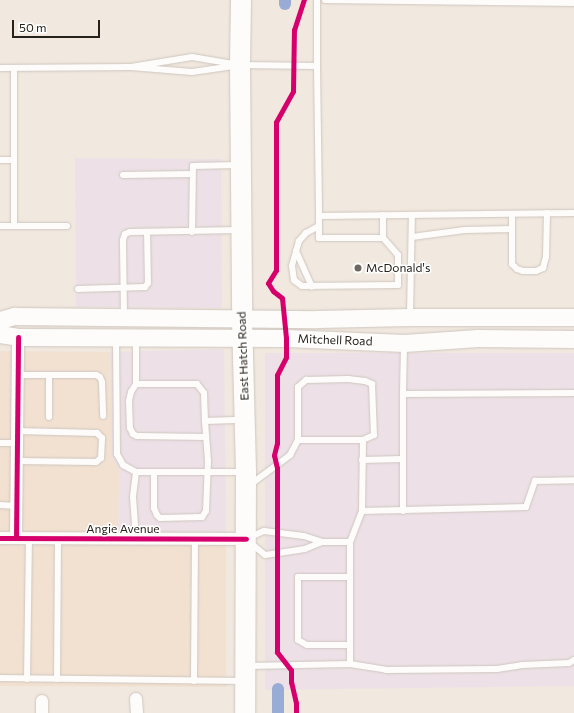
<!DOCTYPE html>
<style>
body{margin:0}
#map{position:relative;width:574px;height:713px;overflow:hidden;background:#f1e8df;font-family:Commissioner,sans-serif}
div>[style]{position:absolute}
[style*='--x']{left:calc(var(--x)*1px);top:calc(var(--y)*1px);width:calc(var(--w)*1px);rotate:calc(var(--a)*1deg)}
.commercial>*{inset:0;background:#ede1e7}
.built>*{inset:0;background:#f2e1d1}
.canal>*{height:12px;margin:-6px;padding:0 6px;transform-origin:6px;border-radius:6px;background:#98acd6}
.roads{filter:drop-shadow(0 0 1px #cec6bf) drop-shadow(0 0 1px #cec6bf)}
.service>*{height:6px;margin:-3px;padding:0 3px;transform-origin:3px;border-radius:3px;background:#fdfcfa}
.minor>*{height:12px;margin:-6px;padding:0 6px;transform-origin:6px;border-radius:6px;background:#fdfcfa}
.secondary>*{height:17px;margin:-8.5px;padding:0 8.5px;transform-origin:8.5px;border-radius:8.5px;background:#fdfcfa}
.primary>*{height:20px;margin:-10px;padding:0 10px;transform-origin:10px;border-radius:10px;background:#fdfcfa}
.cycleway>*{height:5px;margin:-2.5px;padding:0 2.5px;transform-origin:2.5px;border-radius:2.5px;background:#d6006c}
.dots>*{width:11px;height:11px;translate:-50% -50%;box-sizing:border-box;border:2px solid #fff;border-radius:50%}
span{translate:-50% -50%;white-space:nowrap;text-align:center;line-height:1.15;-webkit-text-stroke:3px #fff;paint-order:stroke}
.poi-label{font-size:12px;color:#27211b}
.left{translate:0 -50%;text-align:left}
.street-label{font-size:12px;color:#27211b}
.scale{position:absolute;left:12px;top:20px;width:88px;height:18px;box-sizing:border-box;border:2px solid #27211b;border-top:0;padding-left:5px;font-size:12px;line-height:14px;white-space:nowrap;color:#27211b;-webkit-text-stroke:3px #fff;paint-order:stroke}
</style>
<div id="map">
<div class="commercial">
<i style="clip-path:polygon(75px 158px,221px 159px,222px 308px,76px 307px)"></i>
<i style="clip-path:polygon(224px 349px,226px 533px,118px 534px,119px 470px,112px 457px,110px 352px)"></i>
<i style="clip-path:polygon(265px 353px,574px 353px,574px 686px,265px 690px)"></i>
</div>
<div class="built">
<i style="clip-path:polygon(0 351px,110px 352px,112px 457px,119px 470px,118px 534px,226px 533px,226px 687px,0 686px)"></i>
</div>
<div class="canal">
<i style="--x:285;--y:4;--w:4;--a:-90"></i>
<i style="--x:278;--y:689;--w:24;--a:90"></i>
</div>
<div class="roads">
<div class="service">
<i style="--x:325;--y:0;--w:249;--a:0.7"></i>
<i style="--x:317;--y:66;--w:66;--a:-90"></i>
<i style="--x:131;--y:67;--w:62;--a:-9.3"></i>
<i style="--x:192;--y:57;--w:49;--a:9.5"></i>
<i style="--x:240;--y:65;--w:77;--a:0.7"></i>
<i style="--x:317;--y:66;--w:150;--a:89.2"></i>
<i style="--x:319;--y:216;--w:255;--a:-0.7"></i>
<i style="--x:0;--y:68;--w:131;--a:-0.4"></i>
<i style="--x:131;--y:67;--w:61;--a:4.7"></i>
<i style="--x:192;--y:72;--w:42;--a:-8.1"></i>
<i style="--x:0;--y:160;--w:14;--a:0"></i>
<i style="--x:123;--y:175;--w:69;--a:-0.8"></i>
<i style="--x:512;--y:214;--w:50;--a:90"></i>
<i style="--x:512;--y:264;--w:7;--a:45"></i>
<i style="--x:517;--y:269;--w:6;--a:18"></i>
<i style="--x:523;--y:271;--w:13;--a:0"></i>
<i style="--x:536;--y:271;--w:8;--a:-23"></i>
<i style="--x:543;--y:268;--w:11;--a:-75"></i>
<i style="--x:546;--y:257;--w:44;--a:-88.7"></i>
<i style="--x:319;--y:216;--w:22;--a:90"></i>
<i style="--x:319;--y:238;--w:64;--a:0"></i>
<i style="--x:383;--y:238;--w:23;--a:-90"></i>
<i style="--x:0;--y:226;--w:14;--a:0"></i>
<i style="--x:14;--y:226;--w:158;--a:-90"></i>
<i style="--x:14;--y:226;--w:53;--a:0"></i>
<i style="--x:319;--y:226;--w:15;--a:152"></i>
<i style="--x:306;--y:233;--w:11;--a:131"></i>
<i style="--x:299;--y:241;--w:26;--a:106"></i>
<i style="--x:292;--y:266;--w:14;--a:82"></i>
<i style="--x:294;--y:280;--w:10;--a:37"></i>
<i style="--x:302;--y:286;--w:96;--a:-0.6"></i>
<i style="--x:398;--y:285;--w:30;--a:-90"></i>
<i style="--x:398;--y:255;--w:23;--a:-131"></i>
<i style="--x:192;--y:232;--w:66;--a:-89.1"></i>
<i style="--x:193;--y:166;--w:45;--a:-1.3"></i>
<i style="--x:412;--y:237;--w:53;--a:-7.5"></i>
<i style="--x:465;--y:230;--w:47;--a:-1.2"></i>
<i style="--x:296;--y:251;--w:39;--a:66"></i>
<i style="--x:78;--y:289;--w:67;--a:-1.7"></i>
<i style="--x:145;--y:287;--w:5;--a:-53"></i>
<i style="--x:148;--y:283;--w:51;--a:-91.1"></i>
<i style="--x:410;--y:315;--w:100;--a:-88.9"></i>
<i style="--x:124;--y:316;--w:76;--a:-90.8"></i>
<i style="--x:123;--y:240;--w:6;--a:-72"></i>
<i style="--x:125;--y:234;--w:5;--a:-22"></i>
<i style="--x:130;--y:232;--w:109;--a:-1.1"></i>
<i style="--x:116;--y:338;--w:116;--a:89.5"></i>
<i style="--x:117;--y:454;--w:13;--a:61"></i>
<i style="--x:123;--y:465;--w:15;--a:28"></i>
<i style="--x:136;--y:472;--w:25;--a:97"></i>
<i style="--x:133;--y:497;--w:42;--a:85.9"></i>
<i style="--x:136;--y:338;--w:46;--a:90"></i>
<i style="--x:136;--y:384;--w:61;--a:0"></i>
<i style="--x:197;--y:384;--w:11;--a:52"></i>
<i style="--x:204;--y:393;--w:28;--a:88"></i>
<i style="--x:205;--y:421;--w:37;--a:-2"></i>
<i style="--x:404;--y:345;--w:49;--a:91.2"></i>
<i style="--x:403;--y:394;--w:171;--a:-0.3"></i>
<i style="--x:18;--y:375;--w:78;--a:0"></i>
<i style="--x:96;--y:375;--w:4;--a:27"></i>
<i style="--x:100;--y:377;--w:5;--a:68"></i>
<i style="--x:102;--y:382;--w:34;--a:88"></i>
<i style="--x:136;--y:384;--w:9;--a:122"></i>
<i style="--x:131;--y:392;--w:9;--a:103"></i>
<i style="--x:129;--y:401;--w:27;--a:88"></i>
<i style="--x:130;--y:428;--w:7;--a:63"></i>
<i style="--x:133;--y:434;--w:4;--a:27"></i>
<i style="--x:137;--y:436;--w:69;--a:0.8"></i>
<i style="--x:49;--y:417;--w:42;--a:-90"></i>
<i style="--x:298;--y:440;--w:65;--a:0"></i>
<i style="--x:363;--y:440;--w:71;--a:90.8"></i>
<i style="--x:362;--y:511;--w:33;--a:111"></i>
<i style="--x:350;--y:542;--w:122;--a:90"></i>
<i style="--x:0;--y:443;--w:17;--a:0"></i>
<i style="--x:362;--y:460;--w:41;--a:-1.4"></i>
<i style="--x:403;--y:459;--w:65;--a:-90"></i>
<i style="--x:17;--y:461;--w:79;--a:0.7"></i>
<i style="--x:96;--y:462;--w:6;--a:-39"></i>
<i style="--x:101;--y:458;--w:20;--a:-87"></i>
<i style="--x:102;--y:438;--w:7;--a:-135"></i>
<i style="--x:97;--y:433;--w:80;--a:-178.6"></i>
<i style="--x:136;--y:472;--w:107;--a:0"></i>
<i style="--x:154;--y:473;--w:35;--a:90"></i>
<i style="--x:154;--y:508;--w:8;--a:67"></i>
<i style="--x:157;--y:515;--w:4;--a:45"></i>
<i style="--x:160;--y:518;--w:42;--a:-1.4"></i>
<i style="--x:202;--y:517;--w:7;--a:-56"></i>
<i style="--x:206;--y:511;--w:50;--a:-87.7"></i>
<i style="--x:208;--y:461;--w:40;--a:-94.3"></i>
<i style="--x:251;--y:484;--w:49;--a:-36.6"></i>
<i style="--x:290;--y:455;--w:17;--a:-62"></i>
<i style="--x:298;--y:440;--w:53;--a:-90"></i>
<i style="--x:298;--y:387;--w:11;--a:-41"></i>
<i style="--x:306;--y:380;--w:42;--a:-1.4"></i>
<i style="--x:348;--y:379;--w:17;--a:7"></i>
<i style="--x:365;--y:381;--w:8;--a:23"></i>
<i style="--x:372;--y:384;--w:51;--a:87.8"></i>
<i style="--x:374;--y:435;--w:12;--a:156"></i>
<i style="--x:0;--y:505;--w:16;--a:4"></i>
<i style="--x:362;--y:511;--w:164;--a:-1.4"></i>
<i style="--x:526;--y:507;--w:28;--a:-71"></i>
<i style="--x:535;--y:481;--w:39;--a:-1"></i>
<i style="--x:403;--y:511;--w:52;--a:-90"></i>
<i style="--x:264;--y:531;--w:40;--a:7.1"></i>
<i style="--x:304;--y:536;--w:19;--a:18"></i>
<i style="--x:322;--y:542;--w:18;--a:158"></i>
<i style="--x:305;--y:549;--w:40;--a:171.5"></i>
<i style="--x:265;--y:555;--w:25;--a:-140"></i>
<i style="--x:246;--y:539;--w:20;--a:-24"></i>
<i style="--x:322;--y:542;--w:28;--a:0"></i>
<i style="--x:350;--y:577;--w:52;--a:180"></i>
<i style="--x:298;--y:577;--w:63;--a:90"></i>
<i style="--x:298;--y:640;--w:10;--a:29"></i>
<i style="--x:307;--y:645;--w:43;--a:0"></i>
<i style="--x:247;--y:666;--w:103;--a:-1.1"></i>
<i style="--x:350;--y:664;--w:36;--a:9"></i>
<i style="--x:386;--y:670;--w:111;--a:-0.5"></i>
<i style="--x:497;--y:669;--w:26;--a:-9"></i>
<i style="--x:523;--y:665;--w:46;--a:-2.5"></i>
<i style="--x:569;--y:663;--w:6;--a:-31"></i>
<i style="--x:0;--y:678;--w:243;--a:0.7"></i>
<i style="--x:27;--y:679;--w:141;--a:-89.2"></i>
<i style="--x:57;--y:679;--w:141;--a:-89.6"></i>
<i style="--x:194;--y:681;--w:142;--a:-89.6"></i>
</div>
<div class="minor">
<i style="--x:0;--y:538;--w:246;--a:0.2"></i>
<i style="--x:16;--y:538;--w:201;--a:-89.4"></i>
<i style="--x:136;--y:699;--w:14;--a:86"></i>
<i style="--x:42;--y:701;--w:12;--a:90"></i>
</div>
<div class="secondary">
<i style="--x:0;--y:320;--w:15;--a:-16"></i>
<i style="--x:14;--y:316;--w:303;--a:0.6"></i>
<i style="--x:317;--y:319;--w:93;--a:-1.2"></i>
<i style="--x:410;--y:317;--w:164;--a:0"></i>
<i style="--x:0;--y:334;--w:18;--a:9"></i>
<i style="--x:18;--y:337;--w:268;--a:0.2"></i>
<i style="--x:286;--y:338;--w:118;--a:2.4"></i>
<i style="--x:404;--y:343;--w:74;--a:-3.9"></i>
<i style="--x:478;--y:338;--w:96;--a:0.6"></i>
</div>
<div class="primary">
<i style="--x:241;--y:0;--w:65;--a:90.9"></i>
<i style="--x:240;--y:65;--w:253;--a:89.5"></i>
<i style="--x:242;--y:318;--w:154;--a:88.5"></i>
<i style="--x:246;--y:472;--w:241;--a:90.2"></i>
</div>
</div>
<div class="cycleway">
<i style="--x:0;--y:538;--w:246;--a:0.2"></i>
<i style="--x:16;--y:538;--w:201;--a:-89.4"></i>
<i style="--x:296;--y:713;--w:10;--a:-90"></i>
<i style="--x:296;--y:703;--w:22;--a:-103"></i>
<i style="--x:291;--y:682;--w:12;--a:-90"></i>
<i style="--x:291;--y:670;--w:23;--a:-128"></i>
<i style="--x:277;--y:652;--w:184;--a:-90"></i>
<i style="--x:277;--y:468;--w:13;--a:-103"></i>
<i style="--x:274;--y:455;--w:12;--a:-76"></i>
<i style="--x:277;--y:443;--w:68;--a:-90"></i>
<i style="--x:277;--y:375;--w:20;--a:-63"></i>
<i style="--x:286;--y:357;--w:19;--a:-90"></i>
<i style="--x:286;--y:338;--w:40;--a:-95.7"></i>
<i style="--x:282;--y:298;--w:11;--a:-142"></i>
<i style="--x:273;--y:291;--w:9;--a:-122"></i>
<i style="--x:268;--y:283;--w:15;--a:-58"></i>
<i style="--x:276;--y:270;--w:148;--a:-90"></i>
<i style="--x:276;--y:122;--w:35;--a:-61"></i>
<i style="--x:293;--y:91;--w:61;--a:-89.1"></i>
<i style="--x:294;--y:30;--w:32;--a:-72"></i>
</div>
<div class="dots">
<i style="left:358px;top:268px;background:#6e6760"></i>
</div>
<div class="poi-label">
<span class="left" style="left:366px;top:268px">McDonald's</span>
</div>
<div class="street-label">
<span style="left:335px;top:340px;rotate:2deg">Mitchell Road</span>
<span style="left:243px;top:356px;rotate:-92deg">East Hatch Road</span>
<span style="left:123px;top:529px">Angie Avenue</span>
</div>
<div class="scale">50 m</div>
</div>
